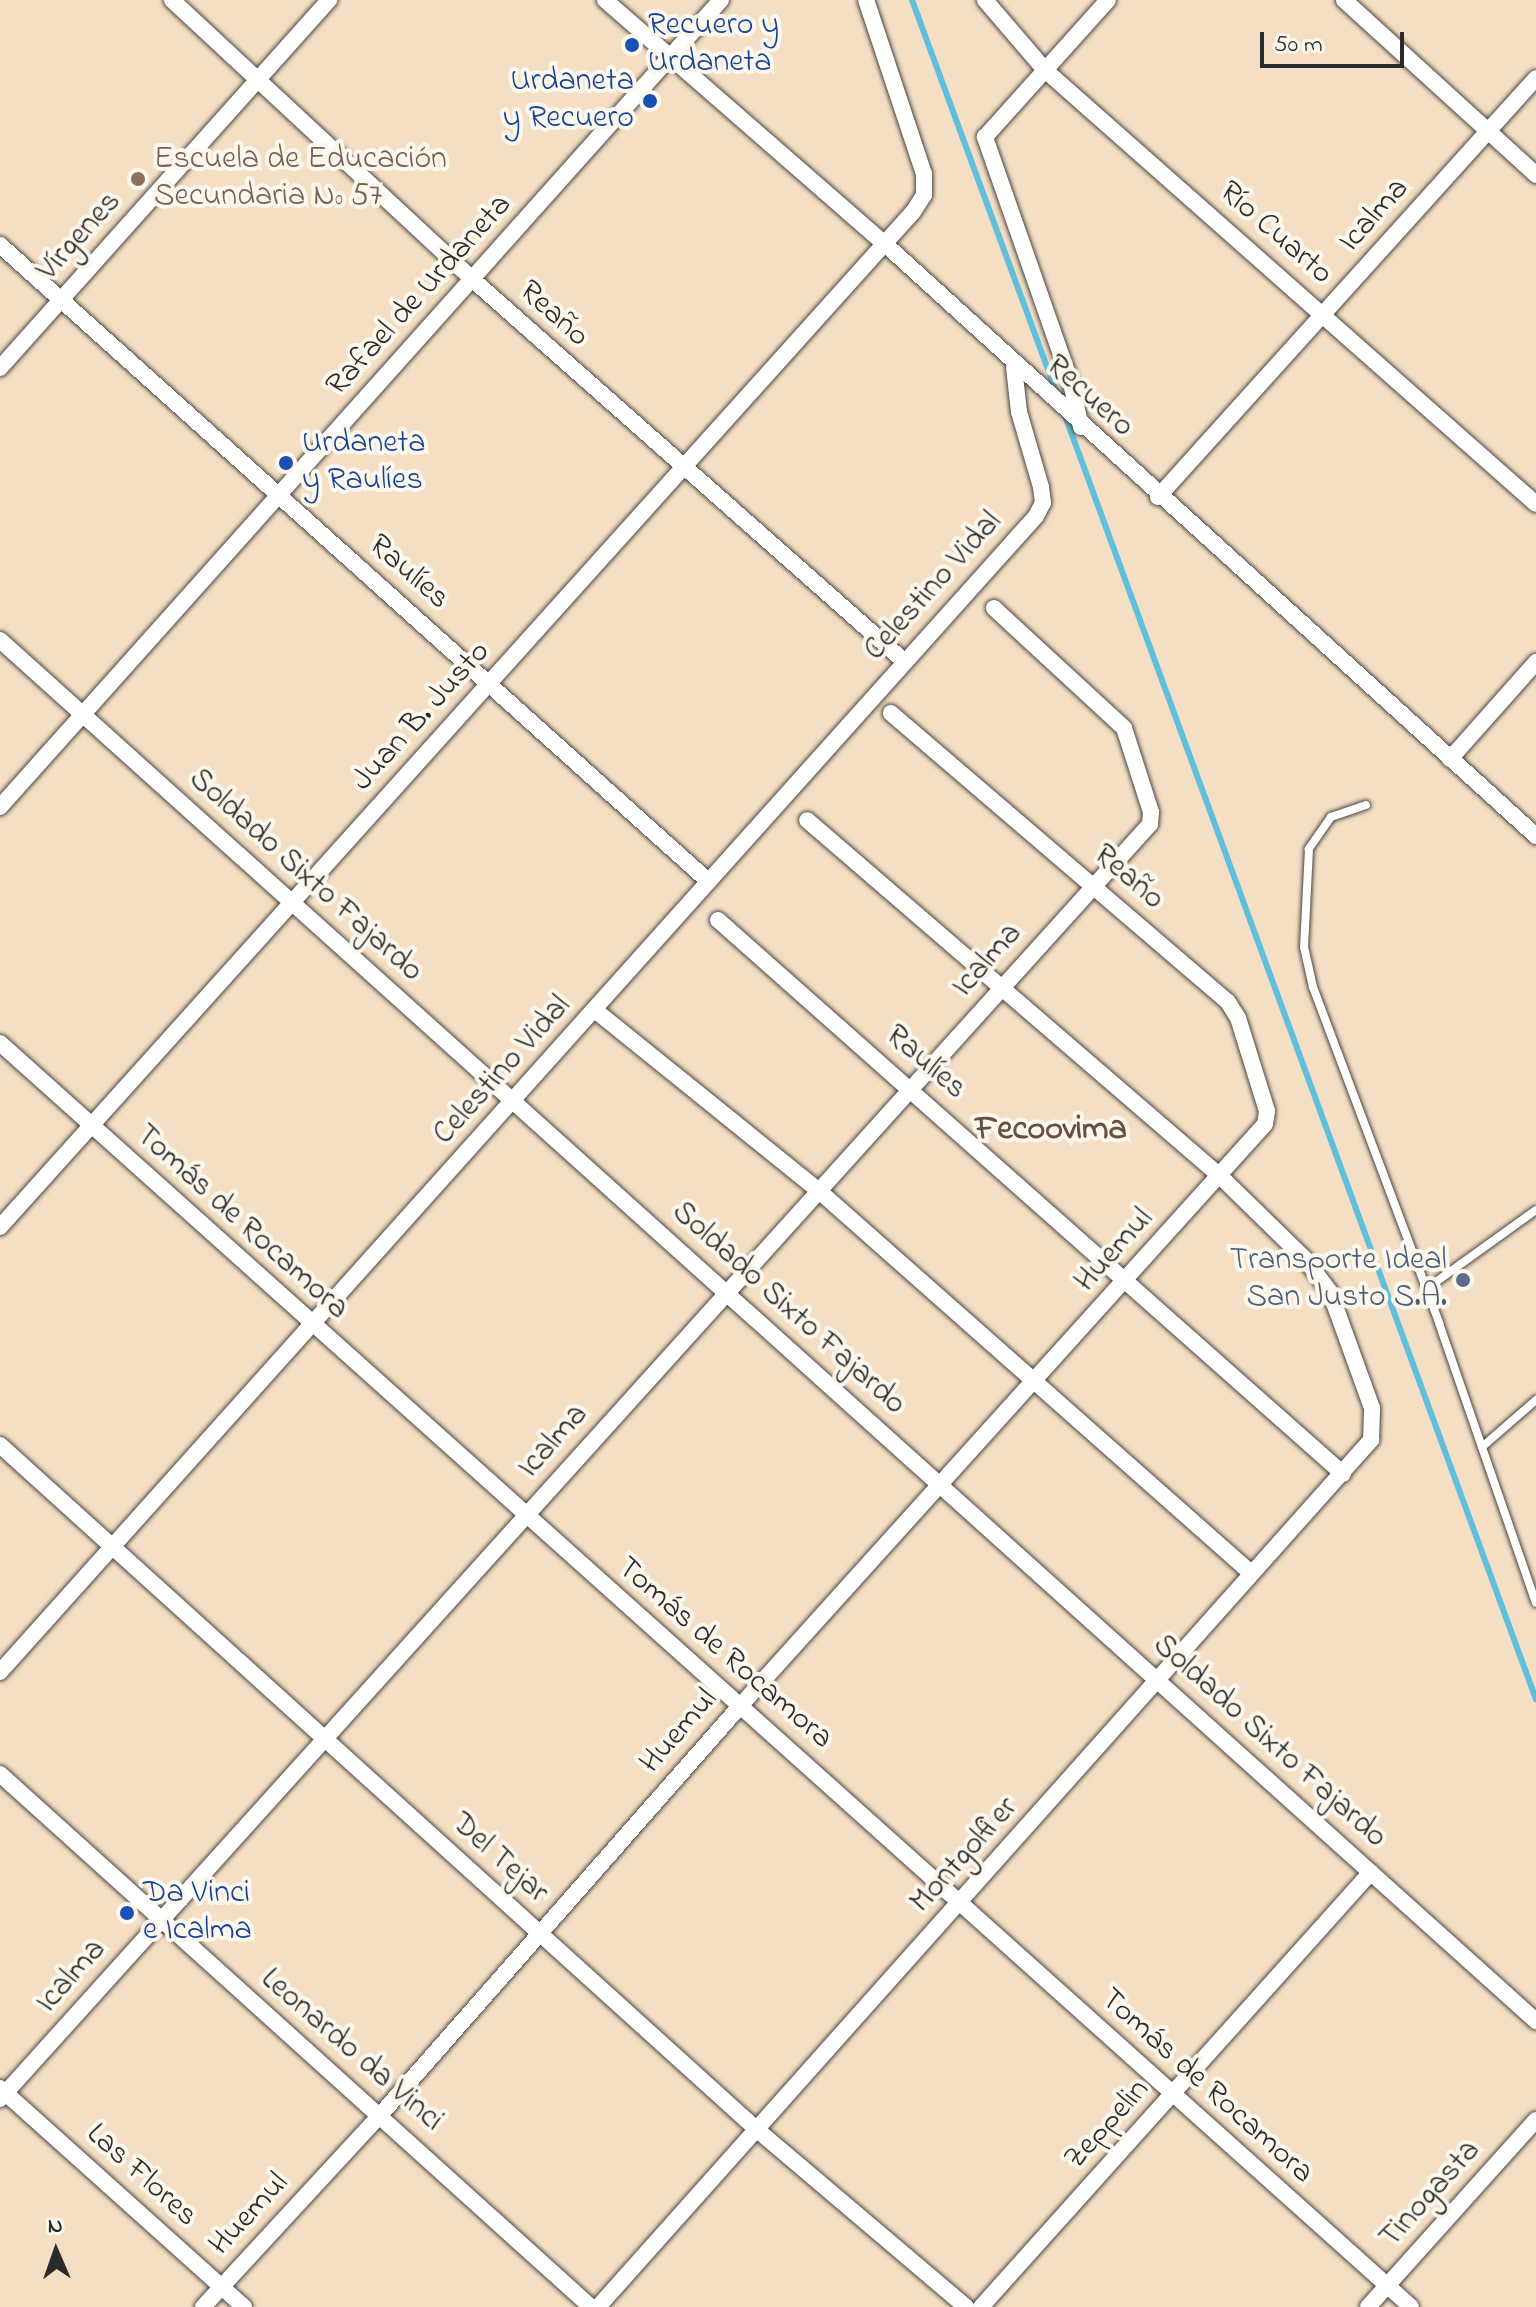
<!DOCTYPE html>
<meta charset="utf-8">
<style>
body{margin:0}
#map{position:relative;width:1536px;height:2307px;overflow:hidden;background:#f5dfc4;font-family:"Indie Flower",sans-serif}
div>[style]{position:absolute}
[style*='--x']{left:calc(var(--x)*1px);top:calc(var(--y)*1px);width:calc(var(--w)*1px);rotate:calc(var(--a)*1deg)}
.stream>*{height:6px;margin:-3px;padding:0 3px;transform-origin:3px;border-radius:3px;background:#5fbfdd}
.roads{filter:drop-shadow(0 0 2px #494642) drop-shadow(0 0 2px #494642)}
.lane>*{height:8px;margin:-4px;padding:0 4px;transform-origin:4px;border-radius:4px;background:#fff}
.street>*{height:16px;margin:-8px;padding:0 8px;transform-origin:8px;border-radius:8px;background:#fff}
.dots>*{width:22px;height:22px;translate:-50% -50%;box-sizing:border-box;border:4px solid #fbf7ec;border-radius:50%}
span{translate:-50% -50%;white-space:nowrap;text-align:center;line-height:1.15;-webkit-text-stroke:8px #fbf7ec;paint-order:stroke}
.transit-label{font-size:32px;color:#164399}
.left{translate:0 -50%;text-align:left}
.right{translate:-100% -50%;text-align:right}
.education-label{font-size:32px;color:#785e54}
.street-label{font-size:32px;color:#2b2b2b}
.service-label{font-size:32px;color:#4e5e75}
.neighbourhood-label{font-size:34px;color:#685040;font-weight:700}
.north{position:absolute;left:16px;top:2211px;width:80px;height:80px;-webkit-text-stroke:6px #fbf7ec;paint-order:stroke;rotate:358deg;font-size:22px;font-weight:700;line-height:32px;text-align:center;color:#2b2b2b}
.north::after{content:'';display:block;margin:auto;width:28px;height:36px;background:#2b2b2b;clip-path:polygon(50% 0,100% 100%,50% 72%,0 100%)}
.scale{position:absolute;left:1260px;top:32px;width:144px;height:36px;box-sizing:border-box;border:4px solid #2b2b2b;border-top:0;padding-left:10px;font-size:24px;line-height:28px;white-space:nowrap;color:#2b2b2b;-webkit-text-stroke:6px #fbf7ec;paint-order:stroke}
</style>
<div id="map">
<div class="stream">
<i style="--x:912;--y:0;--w:421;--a:69.8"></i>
<i style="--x:1064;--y:413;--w:1370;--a:69.85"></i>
</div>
<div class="roads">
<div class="lane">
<i style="--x:1366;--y:805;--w:37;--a:161"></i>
<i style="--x:1331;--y:817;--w:39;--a:125"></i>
<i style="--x:1309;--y:849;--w:98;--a:92.9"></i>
<i style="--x:1304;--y:947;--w:41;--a:77.3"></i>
<i style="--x:1313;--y:987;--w:359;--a:69.4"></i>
<i style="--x:1439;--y:1323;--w:296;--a:70.9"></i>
<i style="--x:1426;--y:1289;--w:135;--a:-35.7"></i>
<i style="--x:1482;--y:1447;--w:72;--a:-41"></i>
</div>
<div class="street">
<i style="--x:172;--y:0;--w:410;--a:42.9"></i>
<i style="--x:472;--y:279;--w:578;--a:41.49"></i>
<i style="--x:605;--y:0;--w:371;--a:41.1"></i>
<i style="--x:885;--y:244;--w:880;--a:42.28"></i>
<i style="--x:985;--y:0;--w:92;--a:49.4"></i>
<i style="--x:1045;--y:70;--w:655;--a:41.47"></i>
<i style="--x:1344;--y:0;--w:260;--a:42.3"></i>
<i style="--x:0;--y:245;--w:950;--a:41.93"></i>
<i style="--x:0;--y:368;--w:494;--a:-48.2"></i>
<i style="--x:1081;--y:427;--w:45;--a:-102.8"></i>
<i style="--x:1071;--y:383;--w:261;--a:-109.3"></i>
<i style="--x:985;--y:137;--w:184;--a:-48.1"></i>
<i style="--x:1158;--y:497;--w:564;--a:-47.94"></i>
<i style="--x:0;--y:640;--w:2066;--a:41.96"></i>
<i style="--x:1450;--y:759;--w:130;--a:-48.4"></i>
<i style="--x:0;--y:807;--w:1082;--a:-48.22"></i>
<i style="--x:718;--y:920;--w:835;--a:41.55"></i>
<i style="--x:596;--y:1011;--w:285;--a:38.9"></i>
<i style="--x:818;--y:1190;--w:578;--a:41.49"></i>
<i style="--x:0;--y:1043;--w:1894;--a:41.85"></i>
<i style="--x:0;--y:1227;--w:1365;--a:-48.03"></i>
<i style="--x:913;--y:212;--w:20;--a:-57"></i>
<i style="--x:924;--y:195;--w:21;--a:-90"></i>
<i style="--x:924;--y:174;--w:183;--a:-108.4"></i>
<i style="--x:0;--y:1445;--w:1018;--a:42.13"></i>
<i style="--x:755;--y:2128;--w:277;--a:40.3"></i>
<i style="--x:0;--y:1672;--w:1552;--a:-48.13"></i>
<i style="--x:1036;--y:516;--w:15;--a:-62"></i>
<i style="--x:1043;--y:503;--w:16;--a:-97"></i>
<i style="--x:1041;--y:487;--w:78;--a:-106.3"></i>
<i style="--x:1019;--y:412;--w:45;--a:-96.3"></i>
<i style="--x:0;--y:1774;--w:796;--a:42.05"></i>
<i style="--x:0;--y:2088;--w:328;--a:41.9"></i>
<i style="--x:0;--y:2099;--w:1717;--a:-47.95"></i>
<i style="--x:1150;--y:824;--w:12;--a:-85"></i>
<i style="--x:1151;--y:812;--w:88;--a:-107.8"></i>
<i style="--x:1124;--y:728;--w:177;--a:-137.3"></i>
<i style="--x:203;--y:2307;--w:264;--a:-47.3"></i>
<i style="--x:382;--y:2113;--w:543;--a:-48.66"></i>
<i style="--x:741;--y:1705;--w:782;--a:-47.95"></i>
<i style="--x:1265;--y:1124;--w:13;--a:-81"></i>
<i style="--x:1267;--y:1111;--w:97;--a:-107.3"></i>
<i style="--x:1238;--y:1018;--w:19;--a:-122"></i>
<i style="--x:1228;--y:1002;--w:444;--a:-139.4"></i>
<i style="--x:598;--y:2307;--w:1162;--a:-48.28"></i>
<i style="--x:1371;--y:1440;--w:32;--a:-88"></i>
<i style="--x:1372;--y:1408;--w:123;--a:-109.9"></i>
<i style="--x:1330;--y:1292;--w:39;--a:-127"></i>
<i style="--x:1307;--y:1261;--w:122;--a:-135.7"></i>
<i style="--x:1220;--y:1176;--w:545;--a:-139.24"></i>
<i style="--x:981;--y:2307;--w:584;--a:-48.12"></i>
<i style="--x:1368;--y:2307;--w:251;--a:-48.1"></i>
</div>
</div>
<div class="dots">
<i style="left:632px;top:45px;background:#1a4fb4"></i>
<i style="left:650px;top:101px;background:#1a4fb4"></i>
<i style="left:138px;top:179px;background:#8d6e63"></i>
<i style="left:286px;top:463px;background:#1a4fb4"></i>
<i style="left:1463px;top:1280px;background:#5c6f8a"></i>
<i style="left:127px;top:1913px;background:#1a4fb4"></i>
</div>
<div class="transit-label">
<span class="left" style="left:648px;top:45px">Recuero y<br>Urdaneta</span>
<span class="right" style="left:634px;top:101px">Urdaneta<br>y Recuero</span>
<span class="left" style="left:302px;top:463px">Urdaneta<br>y Raulíes</span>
<span class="left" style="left:143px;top:1913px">Da Vinci<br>e Icalma</span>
</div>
<div class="education-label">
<span class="left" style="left:154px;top:179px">Escuela de Educación<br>Secundaria Nº 57</span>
</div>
<div class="street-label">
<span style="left:1375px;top:216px;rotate:-48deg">Icalma</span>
<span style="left:1275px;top:234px;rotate:41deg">Río Cuarto</span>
<span style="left:80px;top:237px;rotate:-48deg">Vírgenes</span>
<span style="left:420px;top:296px;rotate:-48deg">Rafael de Urdaneta</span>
<span style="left:553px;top:315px;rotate:42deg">Reaño</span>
<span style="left:1089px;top:397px;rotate:42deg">Recuero</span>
<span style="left:408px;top:573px;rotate:41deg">Raulíes</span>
<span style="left:934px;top:587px;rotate:-48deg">Celestino Vidal</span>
<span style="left:422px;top:717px;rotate:-48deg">Juan B. Justo</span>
<span style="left:305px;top:876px;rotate:42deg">Soldado Sixto Fajardo</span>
<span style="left:1128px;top:878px;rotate:41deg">Reaño</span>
<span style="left:988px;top:961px;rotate:-48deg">Icalma</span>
<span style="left:925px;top:1063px;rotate:41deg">Raulíes</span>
<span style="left:503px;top:1071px;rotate:-48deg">Celestino Vidal</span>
<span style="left:241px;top:1223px;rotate:42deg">Tomás de Rocamora</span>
<span style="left:1115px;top:1251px;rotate:-48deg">Huemul</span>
<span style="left:788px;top:1309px;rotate:42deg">Soldado Sixto Fajardo</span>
<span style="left:554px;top:1442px;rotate:-48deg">Icalma</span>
<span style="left:724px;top:1654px;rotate:41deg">Tomás de Rocamora</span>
<span style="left:680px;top:1732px;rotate:-49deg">Huemul</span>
<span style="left:1269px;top:1742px;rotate:42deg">Soldado Sixto Fajardo</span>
<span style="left:965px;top:1856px;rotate:-48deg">Montgolfier</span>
<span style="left:499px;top:1859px;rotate:42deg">Del Tejar</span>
<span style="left:72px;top:1977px;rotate:-48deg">Icalma</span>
<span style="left:351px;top:2051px;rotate:41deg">Leonardo da Vinci</span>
<span style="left:1206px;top:2087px;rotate:42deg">Tomás de Rocamora</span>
<span style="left:1108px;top:2125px;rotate:-48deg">Zeppelin</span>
<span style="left:141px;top:2176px;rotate:42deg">Las Flores</span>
<span style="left:1431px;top:2195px;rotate:-48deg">Tinogasta</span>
<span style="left:250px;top:2215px;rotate:-47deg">Huemul</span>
</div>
<div class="service-label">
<span class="right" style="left:1447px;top:1280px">Transporte Ideal<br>San Justo S.A.</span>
</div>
<div class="neighbourhood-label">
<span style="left:1051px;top:1131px">Fecoovima</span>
</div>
<div class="north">N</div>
<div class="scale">50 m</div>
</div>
